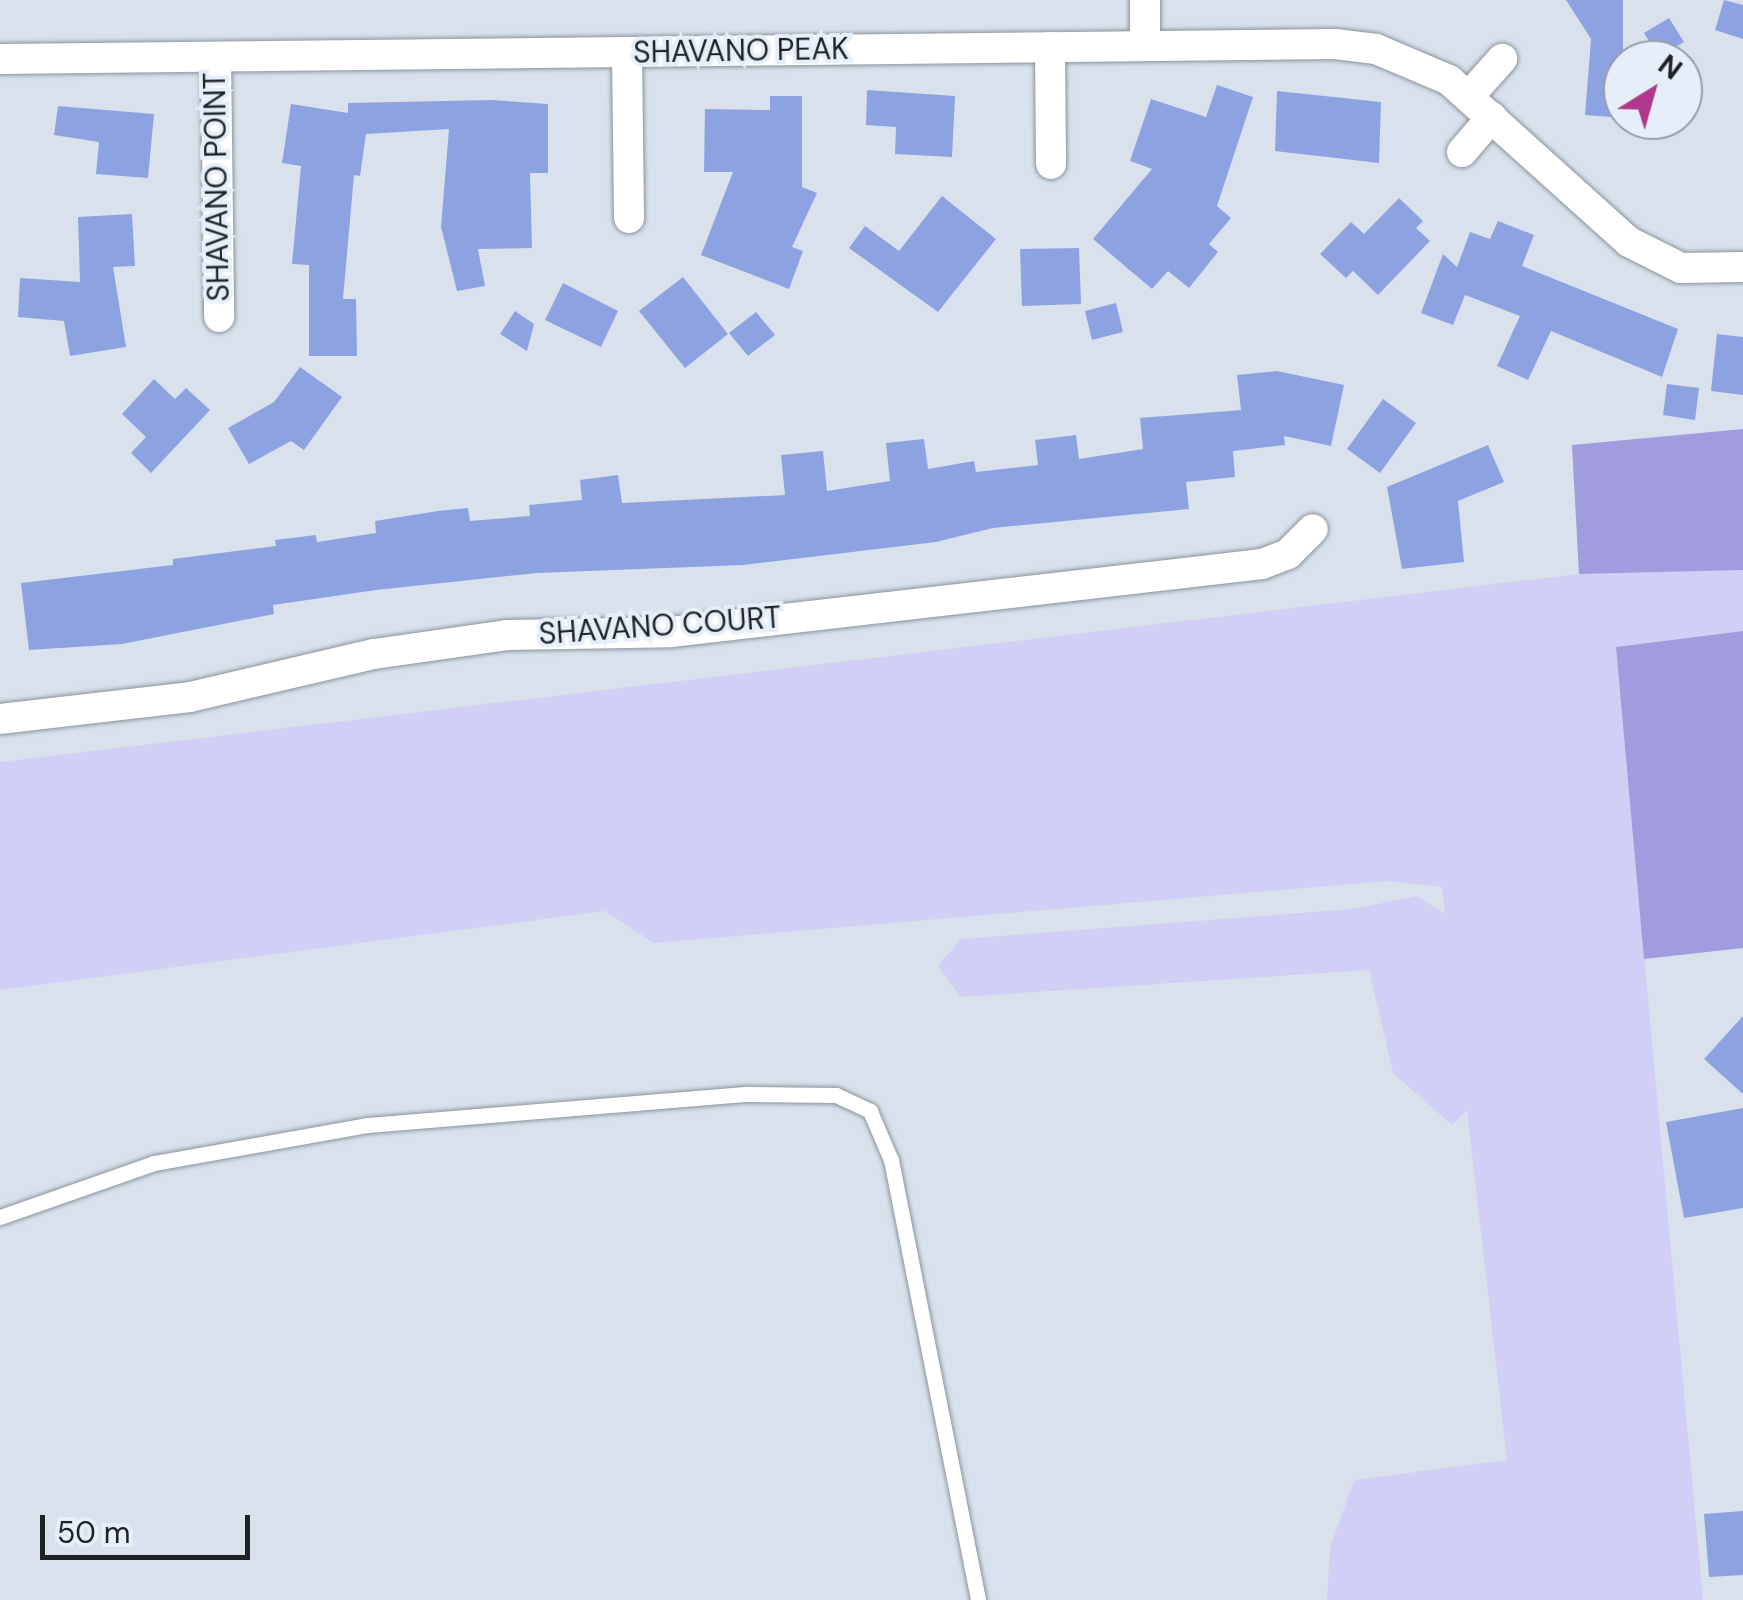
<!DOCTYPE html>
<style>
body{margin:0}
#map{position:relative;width:1743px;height:1600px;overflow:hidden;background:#d9e2ec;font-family:"DM Sans",sans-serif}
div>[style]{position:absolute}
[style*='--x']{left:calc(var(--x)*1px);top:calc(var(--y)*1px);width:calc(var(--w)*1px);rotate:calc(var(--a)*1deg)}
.green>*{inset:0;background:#d1cff5}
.forest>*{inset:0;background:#a19cdd}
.building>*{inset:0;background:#8da3e1}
.roads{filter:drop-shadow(0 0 2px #8b939c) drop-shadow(0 0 2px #8b939c)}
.service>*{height:15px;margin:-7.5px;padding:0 7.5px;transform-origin:7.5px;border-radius:7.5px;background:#fff}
.minor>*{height:30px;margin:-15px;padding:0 15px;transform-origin:15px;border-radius:15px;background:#fff}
span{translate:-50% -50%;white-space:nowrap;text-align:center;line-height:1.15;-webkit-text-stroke:8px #e6eff9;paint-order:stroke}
.street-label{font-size:30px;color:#1f2326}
.north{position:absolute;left:1603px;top:40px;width:100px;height:100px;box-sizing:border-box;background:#e6eff9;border:2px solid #969da5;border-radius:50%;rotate:37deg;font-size:28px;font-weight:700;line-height:40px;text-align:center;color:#1f2326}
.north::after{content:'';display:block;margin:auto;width:35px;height:45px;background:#b2388b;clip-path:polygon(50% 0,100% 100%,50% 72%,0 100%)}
.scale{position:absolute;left:40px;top:1515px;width:210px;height:45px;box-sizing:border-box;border:5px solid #1f2326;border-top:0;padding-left:12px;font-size:30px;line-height:35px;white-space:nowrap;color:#1f2326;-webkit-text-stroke:8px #e6eff9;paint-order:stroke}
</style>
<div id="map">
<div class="green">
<i style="clip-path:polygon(1743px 570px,1743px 631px,1616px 647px,1703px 1600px,1327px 1600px,1330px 1548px,1354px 1480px,1507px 1460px,1467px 1110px,1452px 1125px,1393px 1073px,1369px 970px,961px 997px,938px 966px,961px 939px,1353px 909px,1417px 896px,1445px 914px,1442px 887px,1388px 881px,654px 943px,605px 911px,0 990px,0 762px,1579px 574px)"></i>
</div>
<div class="forest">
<i style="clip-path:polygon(1743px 429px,1743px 570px,1579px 574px,1572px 445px)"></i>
<i style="clip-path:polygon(1743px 631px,1743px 948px,1644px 959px,1616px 647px)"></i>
</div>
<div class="building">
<i style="clip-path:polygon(1566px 0,1623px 0,1623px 118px,1585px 115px,1591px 39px)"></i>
<i style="clip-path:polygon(1724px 0,1743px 5px,1743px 39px,1715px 30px)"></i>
<i style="clip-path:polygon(1669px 18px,1684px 42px,1659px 57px,1644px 33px)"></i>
<i style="clip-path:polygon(1217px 85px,1253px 97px,1217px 206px,1231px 218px,1209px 244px,1218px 252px,1189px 288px,1168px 271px,1152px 289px,1093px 239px,1152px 169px,1130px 161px,1151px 99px,1206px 117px)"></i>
<i style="clip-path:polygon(867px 90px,955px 96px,952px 157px,895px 154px,896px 127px,866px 125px)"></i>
<i style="clip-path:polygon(1277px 91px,1381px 102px,1379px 163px,1275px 151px)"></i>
<i style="clip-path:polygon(770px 96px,802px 96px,802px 187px,817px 193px,792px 247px,803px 251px,789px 289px,701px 255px,733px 172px,704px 172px,705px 109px,770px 110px)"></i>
<i style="clip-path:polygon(492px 100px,548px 104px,548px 173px,530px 173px,532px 248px,478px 249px,485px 286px,457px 291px,441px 227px,449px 129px,366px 134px,360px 176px,354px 175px,343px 299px,356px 299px,357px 356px,309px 356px,309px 265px,292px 264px,301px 166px,282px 163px,291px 104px,348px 113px,348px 103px)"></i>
<i style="clip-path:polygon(58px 106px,154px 114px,148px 178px,96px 174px,99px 142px,54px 135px)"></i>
<i style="clip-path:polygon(942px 196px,996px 239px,938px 312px,849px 248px,865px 226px,899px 251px)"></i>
<i style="clip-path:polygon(1399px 198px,1423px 221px,1416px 228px,1430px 241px,1378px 295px,1353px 271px,1346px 278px,1320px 254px,1351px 222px,1364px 234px)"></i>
<i style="clip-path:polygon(132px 214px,135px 266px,113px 267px,126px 347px,70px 356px,64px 321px,18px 317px,20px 278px,80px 282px,78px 217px)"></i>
<i style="clip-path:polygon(1498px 221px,1534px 235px,1522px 266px,1678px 329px,1662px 377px,1551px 331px,1528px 380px,1497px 366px,1520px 316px,1465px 295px,1453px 325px,1421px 313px,1443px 254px,1457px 267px,1470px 232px,1490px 239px)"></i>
<i style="clip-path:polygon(1079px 248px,1081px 304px,1022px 306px,1020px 249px)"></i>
<i style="clip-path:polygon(683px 277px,728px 334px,685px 368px,639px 311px)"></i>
<i style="clip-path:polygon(563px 283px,618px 311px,601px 347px,545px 320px)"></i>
<i style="clip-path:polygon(1116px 303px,1123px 332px,1092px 340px,1085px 311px)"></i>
<i style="clip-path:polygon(515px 311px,534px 324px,527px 351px,500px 334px)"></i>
<i style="clip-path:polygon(756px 312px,775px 335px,748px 356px,729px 333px)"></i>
<i style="clip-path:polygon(1717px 334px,1743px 337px,1743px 395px,1711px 391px)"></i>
<i style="clip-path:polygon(300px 367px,342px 397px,304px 450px,291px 441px,249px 464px,228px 428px,274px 402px)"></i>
<i style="clip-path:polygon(1277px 371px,1344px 385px,1331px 446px,1284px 436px,1285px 445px,1233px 451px,1235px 477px,1186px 482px,1189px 509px,993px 528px,936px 542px,743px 565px,537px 573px,376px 590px,273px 605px,274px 614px,122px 644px,29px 650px,21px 583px,173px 565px,173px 559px,276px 546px,275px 540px,316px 535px,317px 542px,376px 533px,375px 521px,438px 511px,468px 508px,470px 521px,530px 516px,529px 505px,582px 500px,580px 480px,618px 475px,622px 503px,785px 495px,781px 455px,823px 451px,827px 491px,890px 481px,886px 443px,924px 439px,928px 469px,974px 461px,976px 472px,1038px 465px,1035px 440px,1076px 435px,1079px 459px,1143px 449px,1140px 418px,1241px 410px,1237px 375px)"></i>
<i style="clip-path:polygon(154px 379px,175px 399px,186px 388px,210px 410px,151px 473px,131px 453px,146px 437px,122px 414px)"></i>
<i style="clip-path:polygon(1667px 384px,1699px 388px,1695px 420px,1663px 415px)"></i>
<i style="clip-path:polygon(1383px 399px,1416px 423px,1380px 473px,1347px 449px)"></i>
<i style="clip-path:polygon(1488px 445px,1504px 482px,1458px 501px,1464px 562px,1402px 569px,1387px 487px)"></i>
<i style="clip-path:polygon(1743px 1016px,1743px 1094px,1704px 1059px)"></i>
<i style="clip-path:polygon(1743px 1108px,1743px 1208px,1684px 1218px,1666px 1122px)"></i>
<i style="clip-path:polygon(1743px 1511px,1743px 1575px,1709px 1577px,1704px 1514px)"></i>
</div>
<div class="roads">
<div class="service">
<i style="--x:0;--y:1217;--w:163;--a:-19.3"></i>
<i style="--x:154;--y:1163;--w:217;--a:-10.1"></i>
<i style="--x:368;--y:1125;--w:381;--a:-4.7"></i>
<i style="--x:748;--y:1094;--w:88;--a:0.7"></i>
<i style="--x:836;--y:1095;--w:38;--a:25"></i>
<i style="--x:870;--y:1111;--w:53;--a:66.8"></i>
<i style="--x:891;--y:1160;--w:449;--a:78.8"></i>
</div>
<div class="minor">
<i style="--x:1145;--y:0;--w:46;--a:90"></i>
<i style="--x:1050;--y:47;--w:117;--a:89.5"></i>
<i style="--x:627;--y:52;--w:166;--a:89.3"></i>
<i style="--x:216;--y:57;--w:260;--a:89.3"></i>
<i style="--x:0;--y:59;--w:1335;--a:-0.64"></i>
<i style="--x:1335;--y:44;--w:41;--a:7"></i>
<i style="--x:1376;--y:49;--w:79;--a:23"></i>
<i style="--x:1449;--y:80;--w:242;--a:42"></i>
<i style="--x:1629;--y:242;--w:58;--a:26.6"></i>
<i style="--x:1681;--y:268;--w:62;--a:-0.9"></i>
<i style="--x:1469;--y:96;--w:50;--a:-48.3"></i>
<i style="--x:1462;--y:152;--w:46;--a:-49.4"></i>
<i style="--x:0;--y:719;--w:191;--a:-6.6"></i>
<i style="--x:190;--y:697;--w:189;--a:-13.2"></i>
<i style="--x:374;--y:654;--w:134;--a:-8.1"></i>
<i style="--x:507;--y:635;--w:164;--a:-1"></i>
<i style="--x:671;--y:632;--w:595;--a:-6.56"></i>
<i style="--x:1262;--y:564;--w:28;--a:-21"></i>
<i style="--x:1288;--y:554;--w:35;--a:-45"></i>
</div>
</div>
<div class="street-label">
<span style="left:741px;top:51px;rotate:-1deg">SHAVANO PEAK</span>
<span style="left:217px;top:187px;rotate:-91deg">SHAVANO POINT</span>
<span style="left:660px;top:626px;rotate:-4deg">SHAVANO COURT</span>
</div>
<div class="north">N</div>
<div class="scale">50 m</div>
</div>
